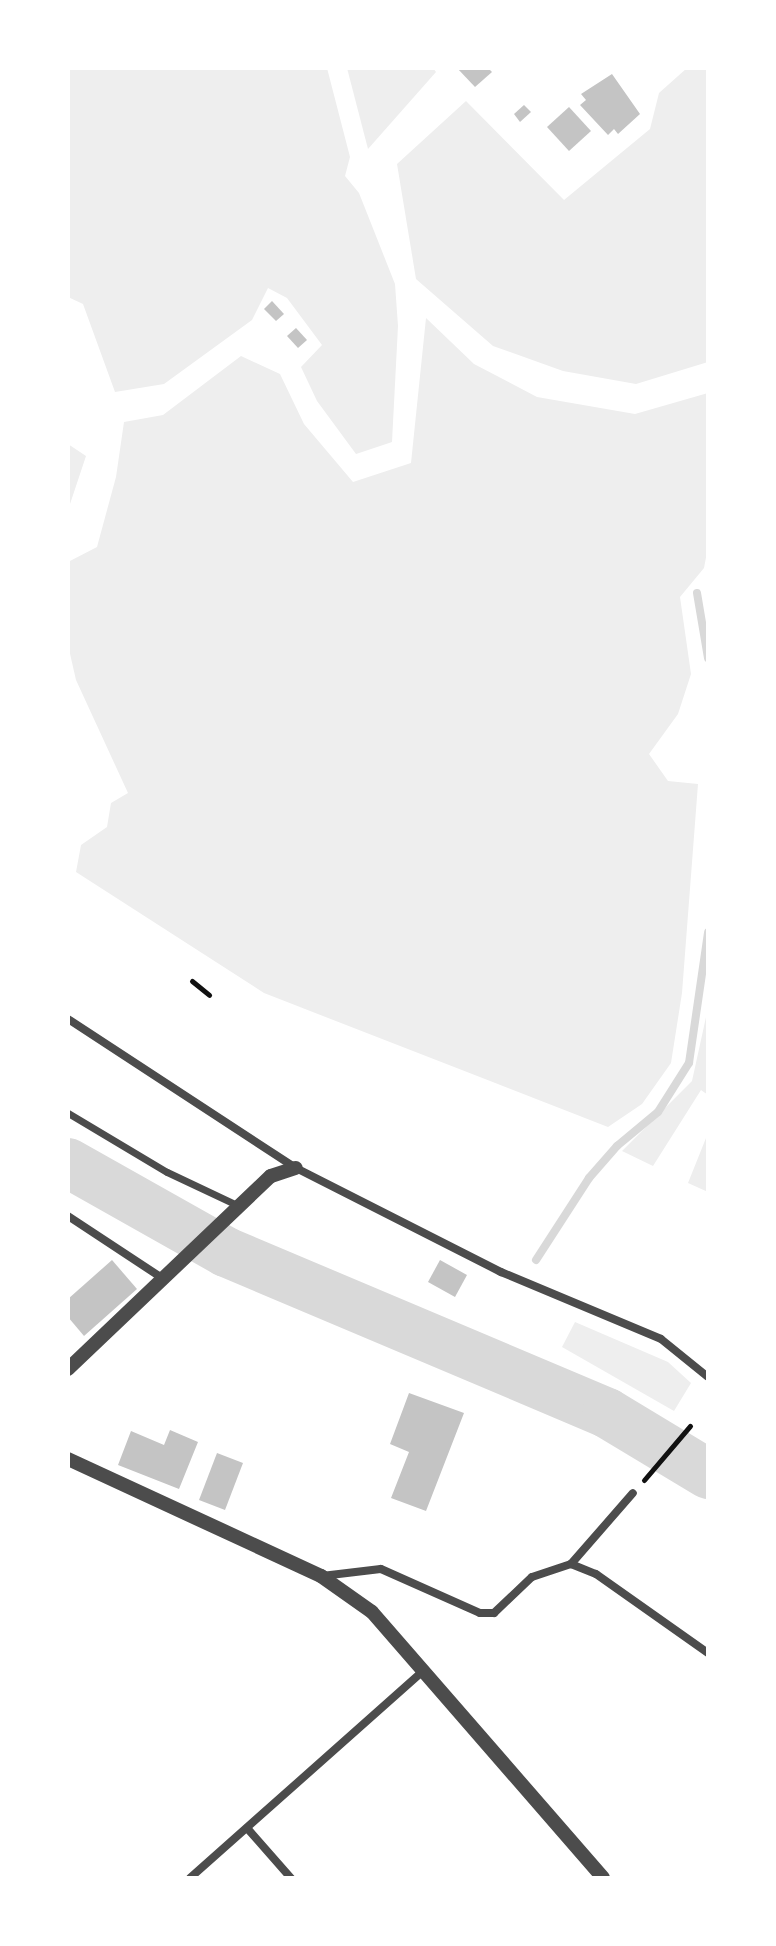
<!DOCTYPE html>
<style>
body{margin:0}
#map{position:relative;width:776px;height:1946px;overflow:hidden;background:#fff;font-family:Poppins,sans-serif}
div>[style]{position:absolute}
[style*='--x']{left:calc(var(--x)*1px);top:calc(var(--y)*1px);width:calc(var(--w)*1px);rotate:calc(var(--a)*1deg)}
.green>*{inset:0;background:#eee}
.stream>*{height:8px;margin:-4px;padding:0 4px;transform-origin:4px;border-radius:4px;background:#d9d9d9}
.river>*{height:50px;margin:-25px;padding:0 25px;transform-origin:25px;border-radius:25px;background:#d9d9d9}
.building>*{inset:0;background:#c4c4c4}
.path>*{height:5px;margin:-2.5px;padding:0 2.5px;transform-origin:2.5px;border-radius:2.5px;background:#111}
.pedestrian>*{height:7px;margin:-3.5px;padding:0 3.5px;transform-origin:3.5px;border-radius:3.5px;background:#4c4c4c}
.minor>*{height:8px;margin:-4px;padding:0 4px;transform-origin:4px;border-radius:4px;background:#4c4c4c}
.tertiary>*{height:14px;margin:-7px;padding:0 7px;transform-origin:7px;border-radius:7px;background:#4c4c4c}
span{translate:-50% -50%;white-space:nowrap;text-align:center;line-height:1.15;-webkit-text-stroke:8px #fff;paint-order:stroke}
.frame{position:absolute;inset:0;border:70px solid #fff;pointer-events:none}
</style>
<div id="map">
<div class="green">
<i style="clip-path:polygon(68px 68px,327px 68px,350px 157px,345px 176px,359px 193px,395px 284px,398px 326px,392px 442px,356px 454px,317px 401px,301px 367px,322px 345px,287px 298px,268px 288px,252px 320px,164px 384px,115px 392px,83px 304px,68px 297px)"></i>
<i style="clip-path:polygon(347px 68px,433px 68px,436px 72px,368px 149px)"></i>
<i style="clip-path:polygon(687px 68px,708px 68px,708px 362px,636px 384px,563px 371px,493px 346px,416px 279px,397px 164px,466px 101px,564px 200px,650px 129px,659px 93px)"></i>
<i style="clip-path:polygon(426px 318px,474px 364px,537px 397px,635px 414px,708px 393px,708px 547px,704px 568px,680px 597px,691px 674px,678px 714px,649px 754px,668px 781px,698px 784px,682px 993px,671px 1063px,642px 1104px,608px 1127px,264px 993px,76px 872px,81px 845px,107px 827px,111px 803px,128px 793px,76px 680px,68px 645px,68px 562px,97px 547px,116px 477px,124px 422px,163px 415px,241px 356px,280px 374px,304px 424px,353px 482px,411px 463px)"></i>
<i style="clip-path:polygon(68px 444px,86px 456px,68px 510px)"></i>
<i style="clip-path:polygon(708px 1008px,708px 1095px,701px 1090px,653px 1166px,622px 1151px,692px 1081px)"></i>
<i style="clip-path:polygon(708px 1133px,708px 1192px,688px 1183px)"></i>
<i style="clip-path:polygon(575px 1322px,668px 1362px,691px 1383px,674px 1411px,562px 1347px)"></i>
</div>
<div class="stream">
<i style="--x:697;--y:593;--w:66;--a:80.4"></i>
<i style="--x:536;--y:1260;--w:98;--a:-57.1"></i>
<i style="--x:589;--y:1178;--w:43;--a:-48.8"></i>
<i style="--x:617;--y:1146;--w:53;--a:-39.7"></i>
<i style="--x:658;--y:1112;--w:58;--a:-57.7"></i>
<i style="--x:689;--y:1063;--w:132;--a:-81.7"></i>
</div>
<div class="river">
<i style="--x:68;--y:1163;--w:181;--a:29.4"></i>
<i style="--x:226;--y:1252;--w:414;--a:22.9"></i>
<i style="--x:607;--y:1413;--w:118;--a:31.1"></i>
</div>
<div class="building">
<i style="clip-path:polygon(457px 68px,488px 68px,492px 72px,475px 87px)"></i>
<i style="clip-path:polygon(612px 74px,640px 114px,618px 134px,614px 129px,608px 135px,580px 105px,586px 100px,581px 94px)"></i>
<i style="clip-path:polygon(524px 105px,531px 112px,520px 122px,514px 114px)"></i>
<i style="clip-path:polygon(569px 107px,591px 131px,569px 151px,547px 127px)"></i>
<i style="clip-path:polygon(272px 301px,284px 314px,276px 321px,264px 309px)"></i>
<i style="clip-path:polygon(296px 328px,307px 340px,298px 348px,287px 336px)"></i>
<i style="clip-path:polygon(112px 1260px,137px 1289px,84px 1336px,68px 1317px,68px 1299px)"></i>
<i style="clip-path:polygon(440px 1260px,467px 1275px,455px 1297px,428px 1282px)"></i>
<i style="clip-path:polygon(409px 1393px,464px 1413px,426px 1511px,391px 1498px,409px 1452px,390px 1444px)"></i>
<i style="clip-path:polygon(170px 1430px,198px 1442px,179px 1489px,118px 1465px,131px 1431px,164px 1445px)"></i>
<i style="clip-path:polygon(217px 1453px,243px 1463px,225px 1510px,199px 1500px)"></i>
</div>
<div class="path">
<i style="--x:192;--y:981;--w:22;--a:39"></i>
<i style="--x:644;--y:1480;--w:71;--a:-49.6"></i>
</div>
<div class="pedestrian">
<i style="--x:68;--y:1113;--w:115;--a:30.8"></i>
<i style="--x:167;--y:1172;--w:80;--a:25.3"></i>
</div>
<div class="minor">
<i style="--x:68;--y:1019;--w:272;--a:33.2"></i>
<i style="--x:296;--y:1168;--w:230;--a:26.9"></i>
<i style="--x:501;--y:1272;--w:173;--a:22.7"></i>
<i style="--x:661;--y:1339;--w:60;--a:39"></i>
<i style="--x:68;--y:1216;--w:113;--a:33.4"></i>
<i style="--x:571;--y:1564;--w:94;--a:-48.9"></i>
<i style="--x:322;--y:1576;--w:59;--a:-6.8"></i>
<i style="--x:381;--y:1569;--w:108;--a:24"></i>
<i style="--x:480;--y:1613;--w:14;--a:0"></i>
<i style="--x:494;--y:1613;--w:52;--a:-43.5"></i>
<i style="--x:532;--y:1577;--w:41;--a:-18.4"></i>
<i style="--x:571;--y:1564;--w:27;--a:22"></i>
<i style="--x:596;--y:1574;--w:137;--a:35.2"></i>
<i style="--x:247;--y:1828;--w:67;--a:48.7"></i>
<i style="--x:190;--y:1878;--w:312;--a:-41.6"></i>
</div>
<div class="tertiary">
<i style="--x:68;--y:1369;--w:280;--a:-43.6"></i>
<i style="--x:271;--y:1176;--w:26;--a:-18"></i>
<i style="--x:68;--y:1459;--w:279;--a:24.8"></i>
<i style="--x:321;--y:1576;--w:62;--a:35.2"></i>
<i style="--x:372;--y:1612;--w:352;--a:49"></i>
</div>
<div class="frame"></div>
</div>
